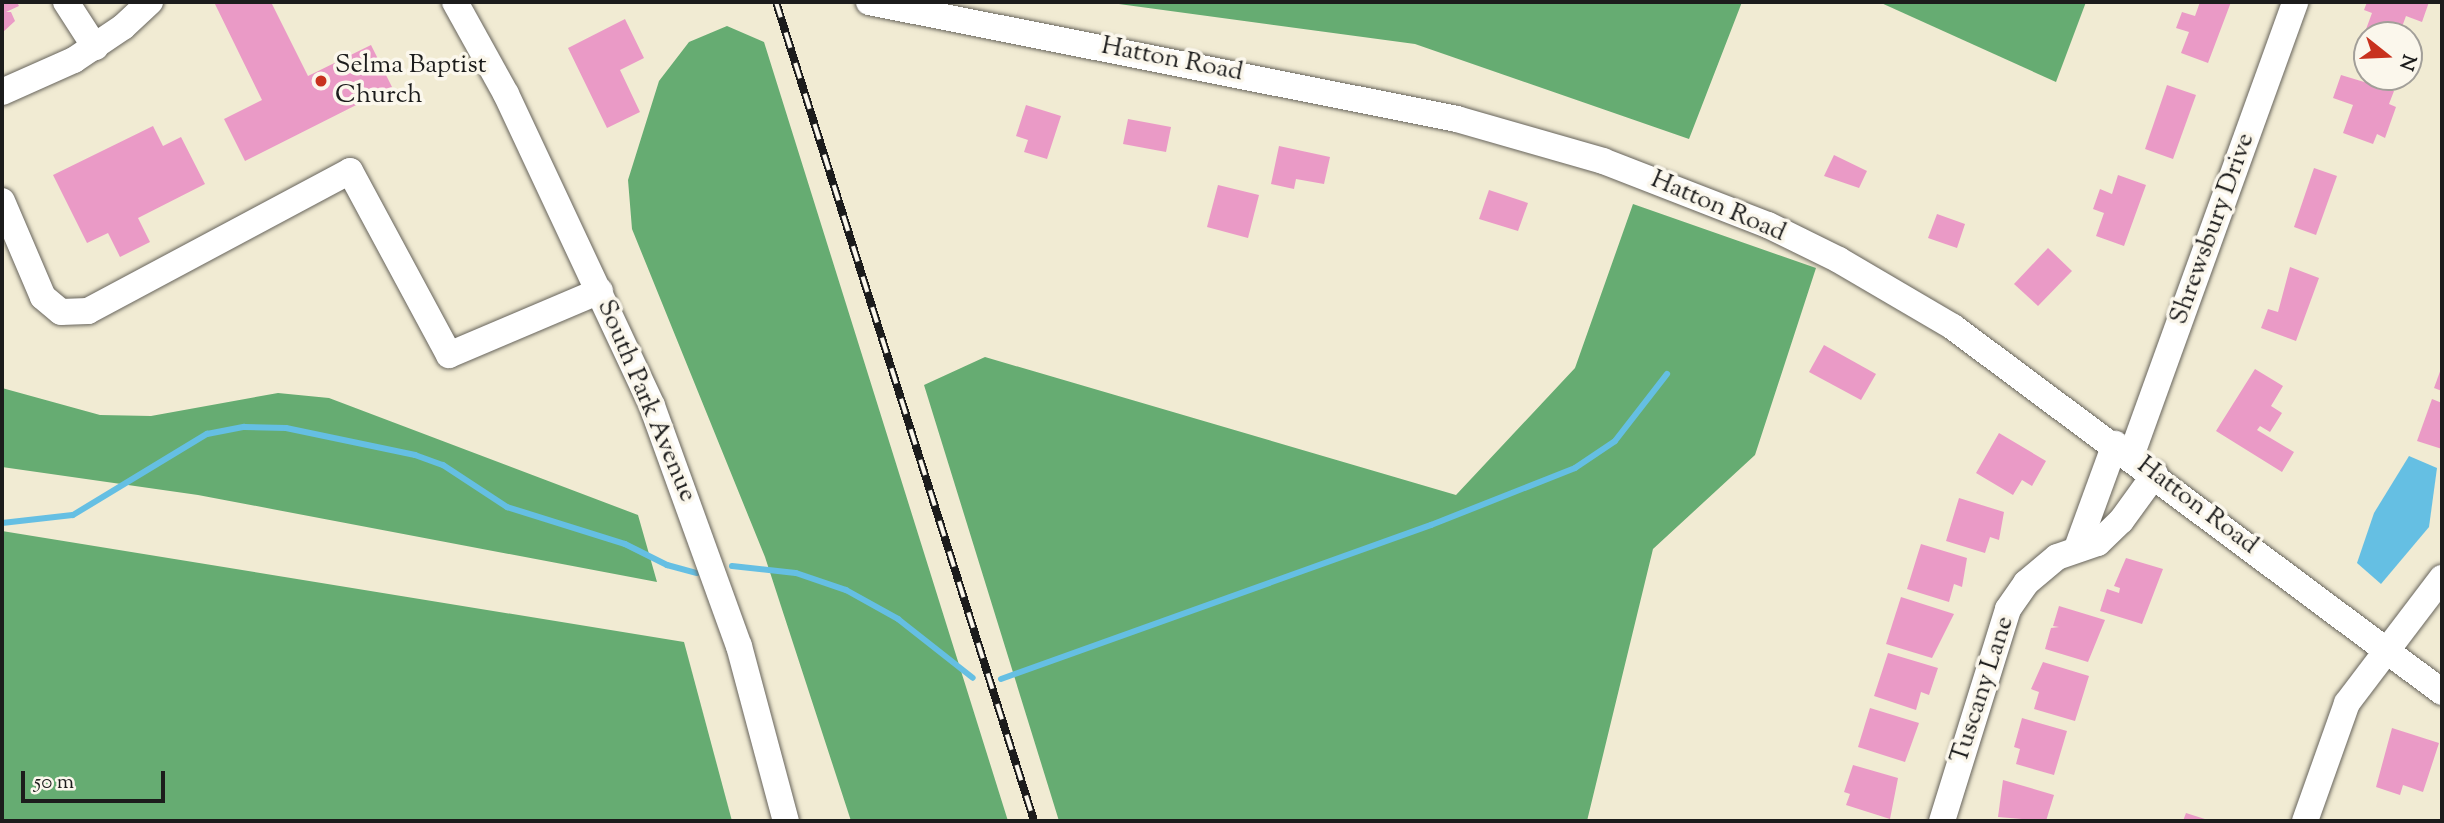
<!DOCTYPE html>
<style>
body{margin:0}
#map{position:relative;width:2444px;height:823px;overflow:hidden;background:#f1ebd3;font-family:"Sorts Mill Goudy",serif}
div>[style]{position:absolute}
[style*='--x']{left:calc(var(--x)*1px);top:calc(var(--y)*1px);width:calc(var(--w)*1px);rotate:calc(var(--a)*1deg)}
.forest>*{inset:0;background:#66ac72}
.water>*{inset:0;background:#65bfe3}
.stream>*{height:6px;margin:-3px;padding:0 3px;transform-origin:3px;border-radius:3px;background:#65bfe3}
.building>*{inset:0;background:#ea9ac6}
.roads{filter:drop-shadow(0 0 2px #67645c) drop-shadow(0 0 2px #67645c)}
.minor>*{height:26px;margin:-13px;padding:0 13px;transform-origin:13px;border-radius:13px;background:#fff}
.rail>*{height:8px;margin-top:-4px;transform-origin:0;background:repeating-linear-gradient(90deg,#fbf7ec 0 16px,#1c1c1c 0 32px);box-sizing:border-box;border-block:2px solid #1c1c1c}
.dots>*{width:19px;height:19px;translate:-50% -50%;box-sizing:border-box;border:4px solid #fbf7ec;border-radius:50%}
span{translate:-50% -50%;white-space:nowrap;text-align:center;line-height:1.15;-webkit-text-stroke:7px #fbf7ec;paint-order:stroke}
.street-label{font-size:26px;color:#1c1c1c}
.poi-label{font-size:26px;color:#1c1c1c}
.left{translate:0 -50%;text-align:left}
.frame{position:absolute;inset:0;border:4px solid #1c1c1c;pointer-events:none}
.north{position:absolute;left:2353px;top:21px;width:70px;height:70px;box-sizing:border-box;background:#fbf7ec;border:2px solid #a29f99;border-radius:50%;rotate:108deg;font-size:19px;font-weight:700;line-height:28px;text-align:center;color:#1c1c1c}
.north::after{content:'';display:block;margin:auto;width:24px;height:32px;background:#c8321e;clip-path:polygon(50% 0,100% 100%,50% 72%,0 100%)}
.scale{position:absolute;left:21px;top:771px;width:144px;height:32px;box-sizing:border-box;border:4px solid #1c1c1c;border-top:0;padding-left:9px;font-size:21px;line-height:24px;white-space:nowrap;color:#1c1c1c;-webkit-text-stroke:5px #fbf7ec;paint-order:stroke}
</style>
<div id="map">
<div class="forest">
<i style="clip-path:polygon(1104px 2px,1742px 2px,1689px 139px,1415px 44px)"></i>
<i style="clip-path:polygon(1879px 2px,2086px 2px,2056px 82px)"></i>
<i style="clip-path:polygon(727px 26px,764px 42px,1008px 821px,851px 821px,765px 557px,632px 229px,628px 180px,659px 81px,689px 42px)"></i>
<i style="clip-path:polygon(1633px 204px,1816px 268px,1755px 455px,1653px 549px,1587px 821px,1059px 821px,924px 385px,985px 357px,1456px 495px,1575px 368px)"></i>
<i style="clip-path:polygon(2px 388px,100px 415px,151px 416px,278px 393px,329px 398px,638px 515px,657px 582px,198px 495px,2px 467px)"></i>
<i style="clip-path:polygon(2px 531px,684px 642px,732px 821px,2px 821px)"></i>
</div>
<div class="water">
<i style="clip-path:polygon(2409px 456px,2437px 468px,2429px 527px,2381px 584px,2357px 563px,2374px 513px)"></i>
</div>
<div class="stream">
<i style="--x:2;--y:523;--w:71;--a:-6.4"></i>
<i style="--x:73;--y:515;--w:157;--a:-31.2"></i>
<i style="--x:207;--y:434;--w:38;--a:-11"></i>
<i style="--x:244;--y:427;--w:42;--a:1.4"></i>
<i style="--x:286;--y:428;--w:132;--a:11.8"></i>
<i style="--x:415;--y:455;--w:30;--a:20"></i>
<i style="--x:443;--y:465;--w:77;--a:33.3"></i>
<i style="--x:507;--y:507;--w:124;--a:17.4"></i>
<i style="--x:625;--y:544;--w:47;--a:26.6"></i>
<i style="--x:667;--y:565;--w:31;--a:15"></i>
<i style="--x:732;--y:566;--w:64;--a:6.2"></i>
<i style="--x:796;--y:573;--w:53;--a:18.8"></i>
<i style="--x:846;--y:590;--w:60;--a:29.1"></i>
<i style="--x:898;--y:619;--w:95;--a:38.2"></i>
<i style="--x:1001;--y:679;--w:457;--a:-19.7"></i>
<i style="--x:1431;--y:525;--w:155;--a:-21.6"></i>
<i style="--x:1575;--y:468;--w:48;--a:-34"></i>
<i style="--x:1615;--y:441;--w:85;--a:-52.2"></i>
</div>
<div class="building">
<i style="clip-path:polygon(2px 2px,17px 2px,19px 6px,6px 12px,11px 12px,15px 21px,2px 33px)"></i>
<i style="clip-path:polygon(214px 2px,271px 2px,308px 76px,371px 45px,392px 87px,245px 161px,224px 119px,262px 100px)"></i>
<i style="clip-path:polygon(2200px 2px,2231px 2px,2208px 63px,2181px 53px,2189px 32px,2176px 28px,2182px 12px,2195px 16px)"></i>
<i style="clip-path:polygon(2367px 2px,2429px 2px,2422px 22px,2406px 16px,2399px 35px,2365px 32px,2372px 13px,2364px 10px)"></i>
<i style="clip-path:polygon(625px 19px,644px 58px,620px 70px,640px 112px,607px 128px,568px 48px)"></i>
<i style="clip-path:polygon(2341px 75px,2394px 91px,2389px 104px,2396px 107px,2385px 138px,2377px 134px,2373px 144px,2343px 133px,2353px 105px,2333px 98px)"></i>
<i style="clip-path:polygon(2167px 85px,2196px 95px,2173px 159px,2145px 149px)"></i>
<i style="clip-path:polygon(1026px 105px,1061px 116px,1047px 159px,1024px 152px,1028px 140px,1016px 136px)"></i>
<i style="clip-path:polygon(1128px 119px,1171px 127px,1166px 152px,1123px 144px)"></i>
<i style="clip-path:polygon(153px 126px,163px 146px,181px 137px,205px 184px,138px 218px,150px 242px,120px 257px,108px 233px,87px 243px,53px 175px)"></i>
<i style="clip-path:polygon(1279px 146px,1330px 157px,1324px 184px,1296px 179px,1294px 189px,1271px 184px)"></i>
<i style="clip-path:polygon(1834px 155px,1867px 171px,1859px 188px,1824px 176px)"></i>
<i style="clip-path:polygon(2314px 168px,2337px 176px,2316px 235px,2294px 227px)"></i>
<i style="clip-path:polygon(2118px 175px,2146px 185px,2124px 246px,2096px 236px,2104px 213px,2093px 209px,2100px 189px,2112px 194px)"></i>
<i style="clip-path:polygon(1218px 185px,1259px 195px,1248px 238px,1207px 227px)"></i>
<i style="clip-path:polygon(1489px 190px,1528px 203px,1518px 231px,1479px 219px)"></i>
<i style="clip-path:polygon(1937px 214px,1965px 224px,1957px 248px,1928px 238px)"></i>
<i style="clip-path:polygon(2048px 248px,2072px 271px,2038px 306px,2014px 284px)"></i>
<i style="clip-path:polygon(2290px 267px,2319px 278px,2296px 341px,2261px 328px,2268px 309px,2278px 312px)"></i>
<i style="clip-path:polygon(1824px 345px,1876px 374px,1861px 400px,1809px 372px)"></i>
<i style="clip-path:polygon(2442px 366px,2442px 391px,2434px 388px)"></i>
<i style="clip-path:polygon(2255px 369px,2283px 386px,2271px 406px,2282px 413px,2270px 432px,2260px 426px,2257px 430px,2294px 452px,2282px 472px,2216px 431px)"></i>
<i style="clip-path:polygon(2432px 399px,2442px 403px,2442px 449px,2417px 441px)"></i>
<i style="clip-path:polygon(1999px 433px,2046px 461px,2032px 486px,2022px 480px,2013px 495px,1976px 473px)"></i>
<i style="clip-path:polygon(1959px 498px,2004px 512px,1999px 540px,1990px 537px,1985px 553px,1946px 541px)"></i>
<i style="clip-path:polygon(1921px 544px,1967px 558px,1962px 587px,1954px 584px,1949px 602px,1907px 589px)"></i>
<i style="clip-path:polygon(2126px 558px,2163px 569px,2142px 624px,2100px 611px,2107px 589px,2119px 593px,2120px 588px,2114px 586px)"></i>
<i style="clip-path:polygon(1901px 597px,1954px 614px,1932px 658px,1886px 644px)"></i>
<i style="clip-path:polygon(2059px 606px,2105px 620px,2088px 662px,2045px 649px,2051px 628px,2059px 627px,2053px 626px)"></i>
<i style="clip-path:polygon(1888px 653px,1938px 668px,1929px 695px,1921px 692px,1916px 710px,1874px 696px)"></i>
<i style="clip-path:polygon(2043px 662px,2089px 676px,2075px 721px,2034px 709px,2039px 692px,2031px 689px)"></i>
<i style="clip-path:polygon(1870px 708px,1919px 723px,1905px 762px,1858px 747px)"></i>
<i style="clip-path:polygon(2022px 718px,2067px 731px,2054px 775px,2016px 764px,2020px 749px,2014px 747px)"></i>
<i style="clip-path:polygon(2392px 728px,2439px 743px,2423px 792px,2403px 785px,2400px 795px,2376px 787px)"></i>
<i style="clip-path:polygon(1853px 765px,1898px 778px,1890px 819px,1846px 805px,1850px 794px,1844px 792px)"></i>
<i style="clip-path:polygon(2003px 780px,2054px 795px,2046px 821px,1998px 817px)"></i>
<i style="clip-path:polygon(2186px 813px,2211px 821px,2183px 821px)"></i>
</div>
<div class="roads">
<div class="minor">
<i style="--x:66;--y:2;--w:54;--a:57.2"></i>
<i style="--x:455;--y:2;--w:105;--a:61"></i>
<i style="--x:506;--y:94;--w:344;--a:64.9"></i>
<i style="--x:652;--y:406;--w:255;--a:70.1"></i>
<i style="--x:739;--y:646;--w:181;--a:75"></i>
<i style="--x:869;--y:2;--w:600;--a:11.25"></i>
<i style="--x:1457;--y:119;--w:152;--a:16"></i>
<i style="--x:1603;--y:161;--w:177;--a:21.2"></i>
<i style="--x:1768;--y:225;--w:79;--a:26.2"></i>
<i style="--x:1839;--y:260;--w:132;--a:30.4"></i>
<i style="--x:1953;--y:327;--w:610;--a:36.74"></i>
<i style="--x:2;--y:92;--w:79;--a:-24"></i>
<i style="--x:74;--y:60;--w:59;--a:-34"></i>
<i style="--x:123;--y:27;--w:37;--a:-43"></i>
<i style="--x:2;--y:201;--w:104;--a:66.9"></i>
<i style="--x:43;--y:297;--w:23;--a:40"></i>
<i style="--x:61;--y:312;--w:27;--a:-2"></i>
<i style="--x:88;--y:311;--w:297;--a:-28.1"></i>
<i style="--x:350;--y:171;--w:209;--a:61.7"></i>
<i style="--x:449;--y:355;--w:164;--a:-23"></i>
<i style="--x:2131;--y:456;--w:483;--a:-70.1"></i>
<i style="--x:2077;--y:548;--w:111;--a:-69.9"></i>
<i style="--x:1942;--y:821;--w:222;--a:-72.7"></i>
<i style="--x:2008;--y:609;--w:32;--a:-55"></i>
<i style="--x:2026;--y:583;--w:40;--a:-40"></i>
<i style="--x:2057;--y:557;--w:43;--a:-18.9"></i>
<i style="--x:2098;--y:543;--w:32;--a:-44"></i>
<i style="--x:2121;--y:521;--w:58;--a:-54.1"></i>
<i style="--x:2305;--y:821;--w:125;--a:-70.4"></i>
<i style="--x:2347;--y:703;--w:157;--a:-52.8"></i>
</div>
</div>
<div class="rail">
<i style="--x:776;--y:2;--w:859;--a:72.51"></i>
</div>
<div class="dots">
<i style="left:321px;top:81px;background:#c8321e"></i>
</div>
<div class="street-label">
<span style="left:1172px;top:60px;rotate:11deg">Hatton Road</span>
<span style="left:1718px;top:207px;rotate:23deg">Hatton Road</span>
<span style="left:2213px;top:229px;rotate:-70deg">Shrewsbury Drive</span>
<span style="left:646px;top:401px;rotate:67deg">South Park Avenue</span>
<span style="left:2197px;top:506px;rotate:37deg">Hatton Road</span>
<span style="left:1983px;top:690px;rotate:-72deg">Tuscany Lane</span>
</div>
<div class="poi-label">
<span class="left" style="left:335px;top:81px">Selma Baptist<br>Church</span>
</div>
<div class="frame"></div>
<div class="north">N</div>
<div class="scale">50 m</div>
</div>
